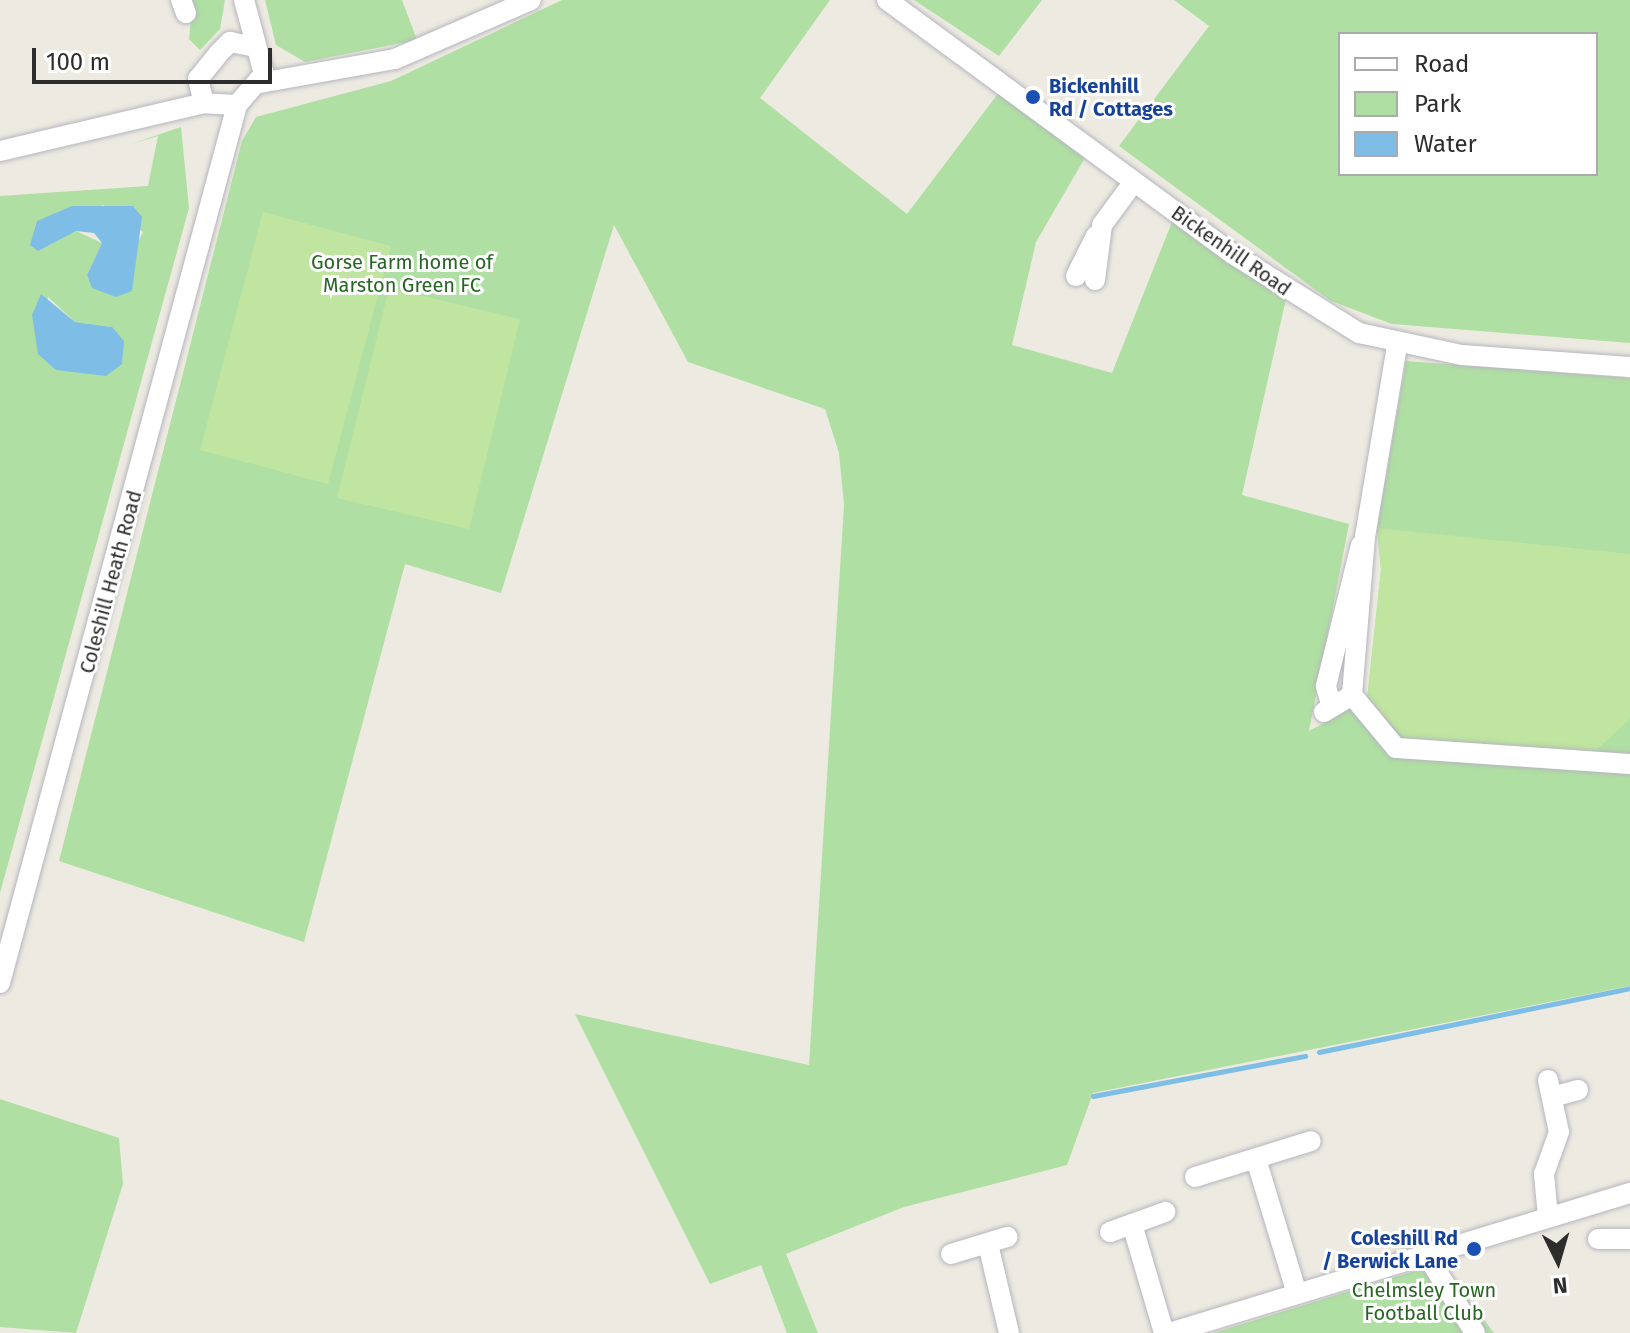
<!DOCTYPE html>
<style>
body{margin:0}
#map{position:relative;width:1630px;height:1333px;overflow:hidden;background:#edeae1;font-family:"Fira Sans",sans-serif}
div>[style]{position:absolute}
[style*='--x']{left:calc(var(--x)*1px);top:calc(var(--y)*1px);width:calc(var(--w)*1px);rotate:calc(var(--a)*1deg)}
.green>*{inset:0;background:#b0dfa3}
.pitch>*{inset:0;background:#bfe5a0}
.water>*{inset:0;background:#7ebde5}
.stream>*{height:5px;margin:-2.5px;padding:0 2.5px;transform-origin:2.5px;border-radius:2.5px;background:#7ebde5}
.roads{filter:drop-shadow(0 0 2px #b5b5bf) drop-shadow(0 0 2px #b5b5bf)}
.minor>*{height:20px;margin:-10px;padding:0 10px;transform-origin:10px;border-radius:10px;background:#fff}
.dots>*{width:22px;height:22px;translate:-50% -50%;box-sizing:border-box;border:4px solid #fff;border-radius:50%}
span{translate:-50% -50%;white-space:nowrap;text-align:center;line-height:1.15;-webkit-text-stroke:6px #fff;paint-order:stroke}
.transit-label{font-size:20px;color:#164399;font-weight:700}
.left{translate:0 -50%;text-align:left}
.right{translate:-100% -50%;text-align:right}
.street-label{font-size:20px;color:#2d2d2d}
.park-label{font-size:20px;color:#276622}
.legend{position:absolute;left:1338px;top:32px;width:260px;height:144px;box-sizing:border-box;background:#fff;border:2px solid #ababab;margin:0;padding:10px 14px;list-style:none;font-size:24px;color:#2d2d2d}
.legend li{display:flex;align-items:center;gap:16px;height:40px}
.legend b{width:40px;border:2px solid #ababab}
.north{position:absolute;left:1518px;top:1221px;width:80px;height:80px;-webkit-text-stroke:6px #fff;paint-order:stroke;rotate:175deg;font-size:22px;font-weight:700;line-height:32px;text-align:center;color:#2d2d2d}
.north::after{content:'';display:block;margin:auto;width:28px;height:36px;background:#2d2d2d;clip-path:polygon(50% 0,100% 100%,50% 72%,0 100%)}
.scale{position:absolute;left:32px;top:48px;width:240px;height:36px;box-sizing:border-box;border:4px solid #2d2d2d;border-top:0;padding-left:10px;font-size:24px;line-height:28px;white-space:nowrap;color:#2d2d2d;-webkit-text-stroke:6px #fff;paint-order:stroke}
</style>
<div id="map">
<div class="green">
<i style="clip-path:polygon(193px 0,225px 0,220px 29px,200px 50px,189px 39px)"></i>
<i style="clip-path:polygon(265px 0,402px 0,417px 40px,305px 62px,276px 45px)"></i>
<i style="clip-path:polygon(562px 0,830px 0,760px 98px,907px 214px,1000px 91px,1086px 156px,1036px 242px,1012px 345px,1112px 373px,1174px 217px,1286px 299px,1242px 495px,1349px 524px,1309px 731px,1367px 700px,1381px 570px,1377px 528px,1406px 361px,1630px 378px,1630px 986px,1093px 1093px,1067px 1165px,904px 1207px,786px 1254px,818px 1333px,787px 1333px,761px 1265px,710px 1284px,575px 1014px,809px 1065px,844px 505px,839px 453px,825px 409px,688px 362px,614px 225px,501px 593px,405px 564px,304px 942px,59px 861px,242px 141px,256px 117px,391px 81px)"></i>
<i style="clip-path:polygon(914px 0,1042px 0,999px 56px)"></i>
<i style="clip-path:polygon(evenodd,1174px 0,1630px 0,1630px 343px,1392px 324px,1331px 301px,1119px 146px,1209px 26px,1174px 0,1596px 34px,1596px 174px,1340px 174px,1340px 34px,1596px 34px)"></i>
<i style="clip-path:polygon(evenodd,181px 127px,189px 208px,0 893px,0 196px,148px 186px,158px 136px,131px 144px,181px 127px,103px 205px,143px 232px,137px 244px,87px 275px,102px 243px,76px 231px,59px 238px,103px 205px,181px 127px,48px 297px,75px 322px,112px 327px,38px 354px,48px 297px)"></i>
<i style="clip-path:polygon(0 1099px,119px 1138px,123px 1184px,76px 1333px,0 1327px)"></i>
<i style="clip-path:polygon(1441px 1263px,1494px 1333px,1213px 1333px)"></i>
</div>
<div class="pitch">
<i style="clip-path:polygon(263px 212px,391px 246px,328px 484px,200px 450px)"></i>
<i style="clip-path:polygon(389px 288px,520px 319px,469px 529px,337px 498px)"></i>
<i style="clip-path:polygon(1377px 528px,1630px 554px,1630px 719px,1593px 753px,1406px 739px,1367px 700px,1381px 570px)"></i>
</div>
<div class="water">
<i style="clip-path:polygon(72px 206px,133px 206px,142px 217px,132px 291px,116px 297px,92px 288px,87px 275px,102px 243px,94px 233px,76px 231px,38px 251px,30px 245px,37px 221px)"></i>
<i style="clip-path:polygon(41px 294px,75px 322px,112px 327px,124px 341px,122px 364px,106px 376px,56px 370px,38px 354px,32px 315px)"></i>
</div>
<div class="stream">
<i style="--x:1319;--y:1052;--w:318;--a:-11.6"></i>
<i style="--x:1093;--y:1096;--w:216;--a:-10.7"></i>
</div>
<div class="roads">
<div class="minor">
<i style="--x:181;--y:0;--w:14;--a:69"></i>
<i style="--x:244;--y:0;--w:77;--a:74.9"></i>
<i style="--x:264;--y:74;--w:41;--a:131.1"></i>
<i style="--x:237;--y:105;--w:33;--a:-177"></i>
<i style="--x:204;--y:103;--w:25;--a:-104"></i>
<i style="--x:198;--y:79;--w:33;--a:-51"></i>
<i style="--x:219;--y:53;--w:16;--a:-45"></i>
<i style="--x:230;--y:42;--w:25;--a:11"></i>
<i style="--x:887;--y:0;--w:429;--a:36.3"></i>
<i style="--x:1233;--y:254;--w:149;--a:32.1"></i>
<i style="--x:1359;--y:333;--w:105;--a:12.1"></i>
<i style="--x:1462;--y:355;--w:168;--a:4.1"></i>
<i style="--x:260;--y:83;--w:137;--a:-10.1"></i>
<i style="--x:395;--y:59;--w:148;--a:-23.5"></i>
<i style="--x:0;--y:151;--w:210;--a:-13.2"></i>
<i style="--x:1076;--y:276;--w:45;--a:-63.4"></i>
<i style="--x:1095;--y:280;--w:55;--a:-82.7"></i>
<i style="--x:1102;--y:225;--w:52;--a:-53.6"></i>
<i style="--x:1352;--y:695;--w:69;--a:50.3"></i>
<i style="--x:1396;--y:748;--w:235;--a:3.9"></i>
<i style="--x:1331;--y:704;--w:19;--a:-106"></i>
<i style="--x:1326;--y:686;--w:145;--a:-76.1"></i>
<i style="--x:1324;--y:712;--w:33;--a:-31"></i>
<i style="--x:1352;--y:695;--w:159;--a:-85.3"></i>
<i style="--x:1365;--y:537;--w:194;--a:-80.5"></i>
<i style="--x:0;--y:983;--w:909;--a:-74.89"></i>
<i style="--x:1548;--y:1080;--w:53;--a:78.1"></i>
<i style="--x:1559;--y:1132;--w:45;--a:109.7"></i>
<i style="--x:1544;--y:1174;--w:43;--a:84.7"></i>
<i style="--x:1552;--y:1097;--w:27;--a:-15"></i>
<i style="--x:1256;--y:1159;--w:141;--a:73.1"></i>
<i style="--x:1195;--y:1177;--w:121;--a:-17.2"></i>
<i style="--x:1132;--y:1224;--w:114;--a:73.6"></i>
<i style="--x:1110;--y:1232;--w:59;--a:-20"></i>
<i style="--x:1598;--y:1239;--w:32;--a:0"></i>
<i style="--x:988;--y:1244;--w:91;--a:76.7"></i>
<i style="--x:951;--y:1254;--w:59;--a:-16.9"></i>
<i style="--x:1426;--y:1254;--w:93;--a:58.2"></i>
<i style="--x:1169;--y:1333;--w:482;--a:-16.9"></i>
</div>
</div>
<div class="dots">
<i style="left:1033px;top:97px;background:#1a4fb4"></i>
<i style="left:1474px;top:1249px;background:#1a4fb4"></i>
</div>
<div class="transit-label">
<span class="left" style="left:1049px;top:98px">Bickenhill<br>Rd / Cottages</span>
<span class="right" style="left:1458px;top:1250px">Coleshill Rd<br>/ Berwick Lane</span>
</div>
<div class="street-label">
<span style="left:1231px;top:251px;rotate:35deg">Bickenhill Road</span>
<span style="left:111px;top:582px;rotate:-75deg">Coleshill Heath Road</span>
</div>
<div class="park-label">
<span style="left:402px;top:274px">Gorse Farm home of<br>Marston Green FC</span>
<span style="left:1424px;top:1302px">Chelmsley Town<br>Football Club</span>
</div>
<ul class="legend">
<li><b style="height:10px;background:#fff"></b>Road</li>
<li><b style="height:22px;background:#b0dfa3"></b>Park</li>
<li><b style="height:22px;background:#7ebde5"></b>Water</li>
</ul>
<div class="north">N</div>
<div class="scale">100 m</div>
</div>
